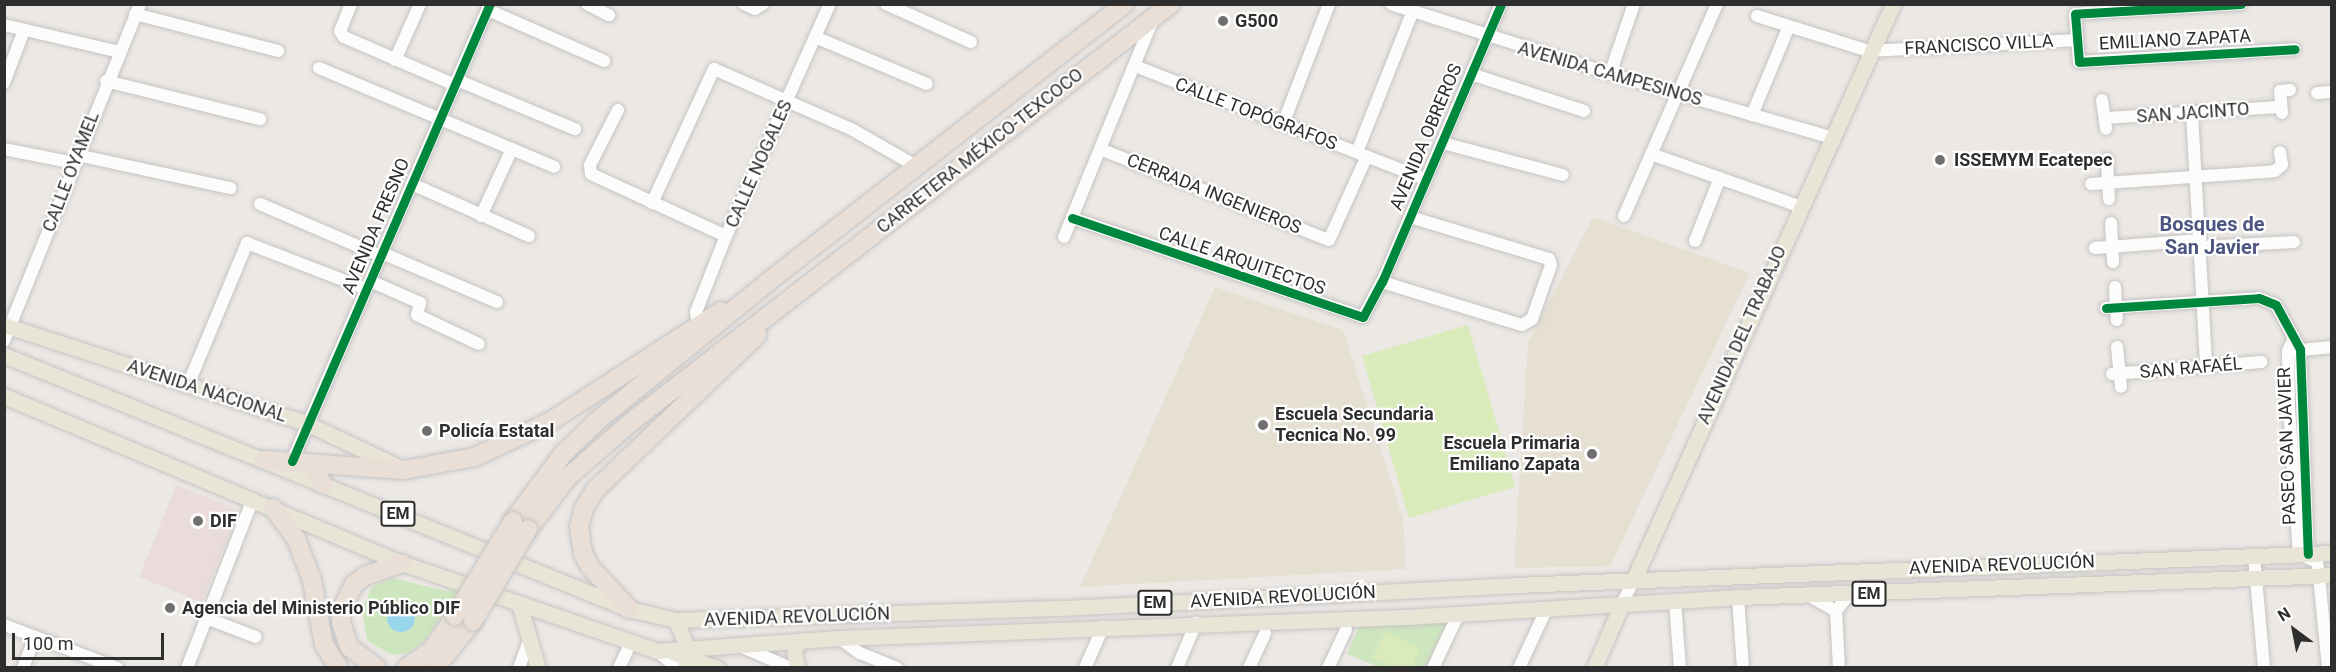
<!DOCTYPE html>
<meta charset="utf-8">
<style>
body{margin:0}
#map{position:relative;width:2336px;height:672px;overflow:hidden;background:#ece8e4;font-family:Roboto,sans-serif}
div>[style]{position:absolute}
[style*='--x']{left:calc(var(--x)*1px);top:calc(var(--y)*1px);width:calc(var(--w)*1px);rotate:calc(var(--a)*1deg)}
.education>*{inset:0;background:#e6e0d3}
.medical>*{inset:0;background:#e9dcdb}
.green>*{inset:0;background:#cee6be}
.pitch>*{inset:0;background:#d9eabb}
.water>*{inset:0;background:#99d6ec}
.round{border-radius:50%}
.roads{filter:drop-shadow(0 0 2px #c5c4c5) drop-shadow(0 0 2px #c5c4c5)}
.minor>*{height:12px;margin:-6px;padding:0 6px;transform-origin:6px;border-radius:6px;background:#fcfcfb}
.major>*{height:15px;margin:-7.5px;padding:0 7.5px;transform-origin:7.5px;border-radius:7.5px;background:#e8e4d6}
.highway>*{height:18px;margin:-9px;padding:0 9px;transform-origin:9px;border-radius:9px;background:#eadfd6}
.bridges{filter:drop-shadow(0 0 2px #c6c5c4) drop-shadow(0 0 2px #c6c5c4)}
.highway-bridge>*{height:18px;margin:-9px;padding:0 9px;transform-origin:9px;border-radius:9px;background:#eadfd6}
.cycleway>*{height:9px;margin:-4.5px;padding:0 4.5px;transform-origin:4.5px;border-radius:4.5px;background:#00873e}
.dots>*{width:16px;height:16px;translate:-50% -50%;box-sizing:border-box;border:3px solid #fff;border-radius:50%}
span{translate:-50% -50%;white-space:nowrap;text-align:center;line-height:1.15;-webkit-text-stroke:4.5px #fff;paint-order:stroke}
.shield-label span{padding:2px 4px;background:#fff;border:2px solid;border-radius:4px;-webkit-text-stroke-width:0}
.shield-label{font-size:16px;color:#2e2e2e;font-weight:700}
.poi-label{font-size:18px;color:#2e2e2e;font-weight:700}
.left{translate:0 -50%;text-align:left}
.right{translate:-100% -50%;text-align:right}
.street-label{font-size:18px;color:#2e2e2e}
.neighbourhood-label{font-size:20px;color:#4d5680;font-weight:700}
.frame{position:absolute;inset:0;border:6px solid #2e2e2e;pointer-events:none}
.north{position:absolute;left:2264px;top:600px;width:60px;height:60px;-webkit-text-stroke:4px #fff;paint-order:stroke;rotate:328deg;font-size:16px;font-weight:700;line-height:24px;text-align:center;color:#2e2e2e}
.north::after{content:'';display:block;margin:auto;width:21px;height:27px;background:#2e2e2e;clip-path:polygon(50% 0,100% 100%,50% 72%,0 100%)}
.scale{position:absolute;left:12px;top:633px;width:152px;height:27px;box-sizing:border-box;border:3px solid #2e2e2e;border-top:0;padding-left:8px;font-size:18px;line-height:21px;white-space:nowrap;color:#2e2e2e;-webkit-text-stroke:4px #fff;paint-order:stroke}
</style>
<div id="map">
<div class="education">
<i style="clip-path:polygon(1593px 217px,1750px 273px,1610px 566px,1514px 568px,1528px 342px)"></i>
<i style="clip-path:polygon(1215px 287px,1343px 330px,1403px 519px,1406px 569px,1080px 587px)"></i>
</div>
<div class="medical">
<i style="clip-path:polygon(176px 485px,239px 510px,202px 602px,139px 577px)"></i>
</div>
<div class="green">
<i style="clip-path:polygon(392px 578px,450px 592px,446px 589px,458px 591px,426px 640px,408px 653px,392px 655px,367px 641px,362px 609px,372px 587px)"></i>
<i style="clip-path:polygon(1448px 620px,1425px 667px,1379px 667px,1347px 654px,1360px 625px)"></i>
</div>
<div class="pitch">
<i style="clip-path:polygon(1468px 325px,1515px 487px,1409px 518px,1362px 356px)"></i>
<i style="clip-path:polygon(1385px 632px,1420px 648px,1411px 667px,1393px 667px,1372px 658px)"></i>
</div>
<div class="water">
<i class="round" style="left:387px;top:604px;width:28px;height:28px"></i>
</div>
<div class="roads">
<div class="minor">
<i style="--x:351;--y:4;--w:29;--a:112"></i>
<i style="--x:340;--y:31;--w:7;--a:56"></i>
<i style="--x:344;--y:37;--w:121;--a:23.4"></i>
<i style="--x:587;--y:4;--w:25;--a:27"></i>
<i style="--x:744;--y:4;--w:12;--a:24"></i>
<i style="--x:755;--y:9;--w:9;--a:-32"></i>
<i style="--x:886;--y:4;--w:93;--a:24.1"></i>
<i style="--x:1391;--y:4;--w:230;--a:17.7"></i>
<i style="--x:1610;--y:74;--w:229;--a:16"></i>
<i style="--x:2241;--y:4;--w:166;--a:176.6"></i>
<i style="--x:2075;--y:14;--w:48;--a:85.2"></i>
<i style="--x:2079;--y:62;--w:216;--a:-3.4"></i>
<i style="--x:488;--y:10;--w:127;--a:23.7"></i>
<i style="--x:135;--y:14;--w:148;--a:14.5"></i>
<i style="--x:1757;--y:16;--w:117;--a:17.4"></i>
<i style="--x:1869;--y:51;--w:208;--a:-3"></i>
<i style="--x:4;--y:25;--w:119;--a:13.1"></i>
<i style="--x:815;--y:37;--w:121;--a:22.8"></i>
<i style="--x:395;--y:60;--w:61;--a:-65.9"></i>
<i style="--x:1135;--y:66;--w:311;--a:21.3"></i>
<i style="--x:319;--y:68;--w:255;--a:22.8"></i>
<i style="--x:1471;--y:74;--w:119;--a:18.1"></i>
<i style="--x:1610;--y:74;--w:74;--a:-71.1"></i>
<i style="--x:457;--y:80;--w:128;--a:22.6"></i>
<i style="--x:106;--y:81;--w:159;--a:13.9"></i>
<i style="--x:4;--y:83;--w:57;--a:-69.3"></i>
<i style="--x:2317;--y:93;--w:15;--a:-4"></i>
<i style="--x:2102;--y:100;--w:29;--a:82"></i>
<i style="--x:618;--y:110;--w:62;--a:117"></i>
<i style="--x:590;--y:165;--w:9;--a:84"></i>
<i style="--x:591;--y:174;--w:149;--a:24.7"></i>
<i style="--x:2192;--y:113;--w:253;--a:86.8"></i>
<i style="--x:2282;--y:113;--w:22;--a:-95"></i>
<i style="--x:2280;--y:91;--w:10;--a:-6"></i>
<i style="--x:1752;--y:115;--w:96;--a:-67.4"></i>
<i style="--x:2105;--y:118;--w:176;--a:-3.6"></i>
<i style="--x:1283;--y:124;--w:129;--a:-69"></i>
<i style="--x:1443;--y:143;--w:124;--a:14.9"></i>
<i style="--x:4;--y:149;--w:71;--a:11.3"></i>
<i style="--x:1100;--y:149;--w:246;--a:21.7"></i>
<i style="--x:1329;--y:240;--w:92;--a:-65.7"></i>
<i style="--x:1357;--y:152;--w:149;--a:-68.4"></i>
<i style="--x:1651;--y:154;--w:157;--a:19.4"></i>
<i style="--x:77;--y:155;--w:157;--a:12.2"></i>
<i style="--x:2107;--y:159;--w:40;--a:87.1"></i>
<i style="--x:412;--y:184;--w:128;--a:24"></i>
<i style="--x:2091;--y:184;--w:184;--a:-4"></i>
<i style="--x:2275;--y:171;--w:9;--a:-41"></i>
<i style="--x:2282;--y:165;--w:13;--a:-99"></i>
<i style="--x:652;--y:203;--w:148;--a:-65.2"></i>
<i style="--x:714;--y:69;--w:152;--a:23.7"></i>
<i style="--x:853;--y:130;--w:73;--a:29.7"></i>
<i style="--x:260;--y:204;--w:132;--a:23.3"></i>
<i style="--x:481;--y:216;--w:74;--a:-65.2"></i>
<i style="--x:1624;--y:216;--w:232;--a:-66.3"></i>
<i style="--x:1072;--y:218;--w:307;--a:18.8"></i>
<i style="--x:1363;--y:317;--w:40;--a:-62"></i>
<i style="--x:1382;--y:282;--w:302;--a:-66.8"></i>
<i style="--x:2111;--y:223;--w:39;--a:87"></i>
<i style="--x:1064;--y:237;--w:235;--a:-67.8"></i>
<i style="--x:1695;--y:241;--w:68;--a:-68.4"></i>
<i style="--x:2201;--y:247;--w:93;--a:-3.1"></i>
<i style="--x:2095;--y:248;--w:106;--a:-4.3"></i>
<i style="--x:382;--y:253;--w:125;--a:23.1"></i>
<i style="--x:370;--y:281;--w:55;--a:23.7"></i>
<i style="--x:420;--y:303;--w:12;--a:104"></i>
<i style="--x:417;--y:315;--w:68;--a:25.1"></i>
<i style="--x:1382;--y:282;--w:146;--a:17.1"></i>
<i style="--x:1522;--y:325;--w:12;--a:-31"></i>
<i style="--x:1532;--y:319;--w:57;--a:-70.6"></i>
<i style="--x:1551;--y:265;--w:6;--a:-108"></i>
<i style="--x:1549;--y:259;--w:145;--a:-163.2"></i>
<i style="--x:2115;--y:287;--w:33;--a:87"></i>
<i style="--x:2106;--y:308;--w:153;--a:-3.7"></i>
<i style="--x:2259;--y:298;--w:18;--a:22"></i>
<i style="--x:2276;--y:305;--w:50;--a:61.4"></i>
<i style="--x:2300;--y:349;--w:205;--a:87.8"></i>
<i style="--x:698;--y:325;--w:13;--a:-99"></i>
<i style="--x:696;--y:312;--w:82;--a:-68.5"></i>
<i style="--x:726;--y:236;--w:254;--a:-65.9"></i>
<i style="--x:2294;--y:338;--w:14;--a:115"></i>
<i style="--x:2288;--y:351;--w:57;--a:89"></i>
<i style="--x:2289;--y:408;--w:146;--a:86.1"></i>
<i style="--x:2299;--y:554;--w:20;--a:24"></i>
<i style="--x:4;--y:341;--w:363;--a:-68"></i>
<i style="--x:2117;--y:347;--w:40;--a:84.3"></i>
<i style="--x:2292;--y:351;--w:40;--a:-5.7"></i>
<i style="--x:2112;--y:374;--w:150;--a:-4.6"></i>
<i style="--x:188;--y:385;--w:154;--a:-67.4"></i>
<i style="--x:247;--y:243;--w:128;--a:21.1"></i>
<i style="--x:292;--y:461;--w:498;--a:-66.6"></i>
<i style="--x:2254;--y:556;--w:112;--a:84.9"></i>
<i style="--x:2318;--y:567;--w:101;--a:84.3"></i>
<i style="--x:1810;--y:596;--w:30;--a:30"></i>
<i style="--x:1738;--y:597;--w:71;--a:86"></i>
<i style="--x:1675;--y:602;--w:66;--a:85.7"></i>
<i style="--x:1621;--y:606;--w:28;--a:-64"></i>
<i style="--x:206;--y:618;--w:53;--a:20.8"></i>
<i style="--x:4;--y:625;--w:121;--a:20.8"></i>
<i style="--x:839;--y:638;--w:26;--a:36"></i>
<i style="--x:860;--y:653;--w:40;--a:22"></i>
<i style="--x:740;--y:646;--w:56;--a:23.3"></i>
<i style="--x:657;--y:651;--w:27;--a:39"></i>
<i style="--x:23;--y:668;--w:33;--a:-69"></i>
<i style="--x:187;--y:668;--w:181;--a:-68.7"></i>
<i style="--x:519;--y:668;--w:32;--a:-70"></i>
<i style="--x:619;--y:668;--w:26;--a:-65"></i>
<i style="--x:1085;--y:668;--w:45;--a:-66.3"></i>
<i style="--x:1177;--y:668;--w:49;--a:-67.1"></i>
<i style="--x:1249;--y:668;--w:38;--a:-65"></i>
<i style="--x:1328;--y:668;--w:42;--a:-64.7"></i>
<i style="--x:1433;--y:668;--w:59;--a:-64.7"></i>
<i style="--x:1519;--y:668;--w:64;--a:-65"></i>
<i style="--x:1839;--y:668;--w:57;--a:-93"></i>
<i style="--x:1836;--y:611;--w:16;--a:-52"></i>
<i style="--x:1846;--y:598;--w:10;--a:-24"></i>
</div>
<div class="major">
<i style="--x:4;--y:325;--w:320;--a:18"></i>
<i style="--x:308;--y:424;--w:101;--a:25.3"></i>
<i style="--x:4;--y:355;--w:675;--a:22.12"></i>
<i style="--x:629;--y:609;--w:48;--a:13.2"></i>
<i style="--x:676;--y:620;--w:387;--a:-1.8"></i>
<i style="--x:1063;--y:608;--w:453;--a:-2.9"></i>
<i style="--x:1515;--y:585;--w:818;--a:-2.24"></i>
<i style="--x:4;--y:396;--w:432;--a:22.8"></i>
<i style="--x:402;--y:563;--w:270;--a:19"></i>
<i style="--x:657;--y:651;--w:182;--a:-4.1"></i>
<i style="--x:839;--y:638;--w:566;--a:-2.12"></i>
<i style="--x:1405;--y:617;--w:334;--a:-3.4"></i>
<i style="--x:1738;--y:597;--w:594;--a:-2.12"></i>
<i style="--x:1633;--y:581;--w:633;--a:-65.74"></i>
<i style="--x:519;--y:604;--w:67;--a:73.5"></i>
<i style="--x:676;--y:620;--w:22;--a:68"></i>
<i style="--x:684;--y:640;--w:28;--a:86"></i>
<i style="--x:674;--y:653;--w:46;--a:19.2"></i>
<i style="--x:797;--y:668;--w:19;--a:-99"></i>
<i style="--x:794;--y:649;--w:11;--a:-52"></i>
<i style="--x:1594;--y:668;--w:68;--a:-66.5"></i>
</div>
<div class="highway">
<i style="--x:264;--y:460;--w:140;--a:4.1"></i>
<i style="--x:404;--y:470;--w:72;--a:-10.4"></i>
<i style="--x:475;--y:457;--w:84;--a:-25.3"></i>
<i style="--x:551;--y:421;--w:202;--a:-32.9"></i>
<i style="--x:310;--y:463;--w:25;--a:58"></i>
<i style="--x:273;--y:508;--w:39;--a:53"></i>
<i style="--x:296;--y:539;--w:44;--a:68.7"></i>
<i style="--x:312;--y:580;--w:66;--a:79.5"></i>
<i style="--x:324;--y:645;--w:27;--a:57"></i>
<i style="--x:513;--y:521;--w:84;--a:-53.3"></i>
<i style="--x:563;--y:454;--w:47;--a:-44.1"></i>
<i style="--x:597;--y:421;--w:222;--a:-39.1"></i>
<i style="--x:769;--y:281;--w:451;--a:-37.9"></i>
<i style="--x:528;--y:529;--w:66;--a:-52.4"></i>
<i style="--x:568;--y:477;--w:84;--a:-41.1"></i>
<i style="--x:631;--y:422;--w:683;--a:-37.74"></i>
<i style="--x:629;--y:609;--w:57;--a:-132.9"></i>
<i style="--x:590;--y:567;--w:16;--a:-117"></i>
<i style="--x:583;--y:553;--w:26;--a:-99"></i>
<i style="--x:579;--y:527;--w:20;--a:-75"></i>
<i style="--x:584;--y:508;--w:22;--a:-58"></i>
<i style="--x:596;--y:489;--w:223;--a:-43.7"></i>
<i style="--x:377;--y:668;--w:35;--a:-143"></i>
<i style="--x:349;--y:647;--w:25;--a:-108"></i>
<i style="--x:341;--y:623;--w:15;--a:-86"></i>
<i style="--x:342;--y:608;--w:27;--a:-63"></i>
<i style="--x:354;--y:584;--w:14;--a:-36"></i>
<i style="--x:365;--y:576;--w:39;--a:-19"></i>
<i style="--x:406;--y:668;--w:32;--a:-35"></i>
<i style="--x:432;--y:650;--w:41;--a:-55.9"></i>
<i style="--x:435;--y:668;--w:60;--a:-51"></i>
</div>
</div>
<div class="bridges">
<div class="highway-bridge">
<i style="--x:455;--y:616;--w:111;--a:-58.6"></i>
<i style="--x:473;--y:621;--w:107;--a:-59.1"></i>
</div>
</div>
<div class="cycleway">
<i style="--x:2241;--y:4;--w:166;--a:176.6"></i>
<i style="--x:2075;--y:14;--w:48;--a:85.2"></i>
<i style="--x:2079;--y:62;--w:216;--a:-3.4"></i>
<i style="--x:1072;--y:218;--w:307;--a:18.8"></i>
<i style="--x:1363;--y:317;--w:40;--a:-62"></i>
<i style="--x:1382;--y:282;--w:302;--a:-66.8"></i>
<i style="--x:2106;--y:308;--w:153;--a:-3.7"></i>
<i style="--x:2259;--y:298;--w:18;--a:22"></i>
<i style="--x:2276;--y:305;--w:50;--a:61.4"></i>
<i style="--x:2300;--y:349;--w:205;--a:87.8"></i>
<i style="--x:292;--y:461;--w:498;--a:-66.6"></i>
</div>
<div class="dots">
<i style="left:1223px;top:21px;background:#706f6e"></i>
<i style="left:1940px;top:160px;background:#706f6e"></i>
<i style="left:1263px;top:425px;background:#706f6e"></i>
<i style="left:427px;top:431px;background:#706f6e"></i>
<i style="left:1592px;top:454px;background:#706f6e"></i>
<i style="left:198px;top:521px;background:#706f6e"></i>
<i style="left:170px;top:608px;background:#706f6e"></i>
</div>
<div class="shield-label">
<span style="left:398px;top:514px">EM</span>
<span style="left:1869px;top:594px">EM</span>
<span style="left:1155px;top:603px">EM</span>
</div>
<div class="poi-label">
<span class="left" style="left:1235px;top:21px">G500</span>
<span class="left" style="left:1954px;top:160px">ISSEMYM Ecatepec</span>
<span class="left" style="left:1275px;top:425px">Escuela Secundaria<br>Tecnica No. 99</span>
<span class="left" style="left:439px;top:431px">Policía Estatal</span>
<span class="right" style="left:1580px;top:454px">Escuela Primaria<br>Emiliano Zapata</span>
<span class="left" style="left:210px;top:521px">DIF</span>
<span class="left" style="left:182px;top:608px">Agencia del Ministerio Público DIF</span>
</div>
<div class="street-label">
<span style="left:2175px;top:40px;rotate:-3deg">EMILIANO ZAPATA</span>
<span style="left:1979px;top:45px;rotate:-3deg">FRANCISCO VILLA</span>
<span style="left:1610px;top:74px;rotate:16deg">AVENIDA CAMPESINOS</span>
<span style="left:2193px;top:113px;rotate:-4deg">SAN JACINTO</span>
<span style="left:1256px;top:114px;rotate:21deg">CALLE TOPÓGRAFOS</span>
<span style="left:1426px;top:137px;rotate:-67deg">AVENIDA OBREROS</span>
<span style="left:980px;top:151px;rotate:-38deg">CARRETERA MÉXICO-TEXCOCO</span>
<span style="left:759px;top:164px;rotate:-66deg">CALLE NOGALES</span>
<span style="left:71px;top:172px;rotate:-69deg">CALLE OYAMEL</span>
<span style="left:1214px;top:194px;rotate:22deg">CERRADA INGENIEROS</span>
<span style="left:376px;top:226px;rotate:-67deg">AVENIDA FRESNO</span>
<span style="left:1242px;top:261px;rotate:19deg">CALLE ARQUITECTOS</span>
<span style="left:1742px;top:335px;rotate:-66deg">AVENIDA DEL TRABAJO</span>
<span style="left:2191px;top:368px;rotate:-5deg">SAN RAFAÉL</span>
<span style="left:207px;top:391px;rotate:18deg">AVENIDA NACIONAL</span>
<span style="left:2287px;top:446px;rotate:-92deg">PASEO SAN JAVIER</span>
<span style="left:2002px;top:565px;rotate:-2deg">AVENIDA REVOLUCIÓN</span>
<span style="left:1283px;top:597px;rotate:-3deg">AVENIDA REVOLUCIÓN</span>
<span style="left:797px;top:617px;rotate:-2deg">AVENIDA REVOLUCIÓN</span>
</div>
<div class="neighbourhood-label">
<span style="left:2212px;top:236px">Bosques de<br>San Javier</span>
</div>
<div class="frame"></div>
<div class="north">N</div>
<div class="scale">100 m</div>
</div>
